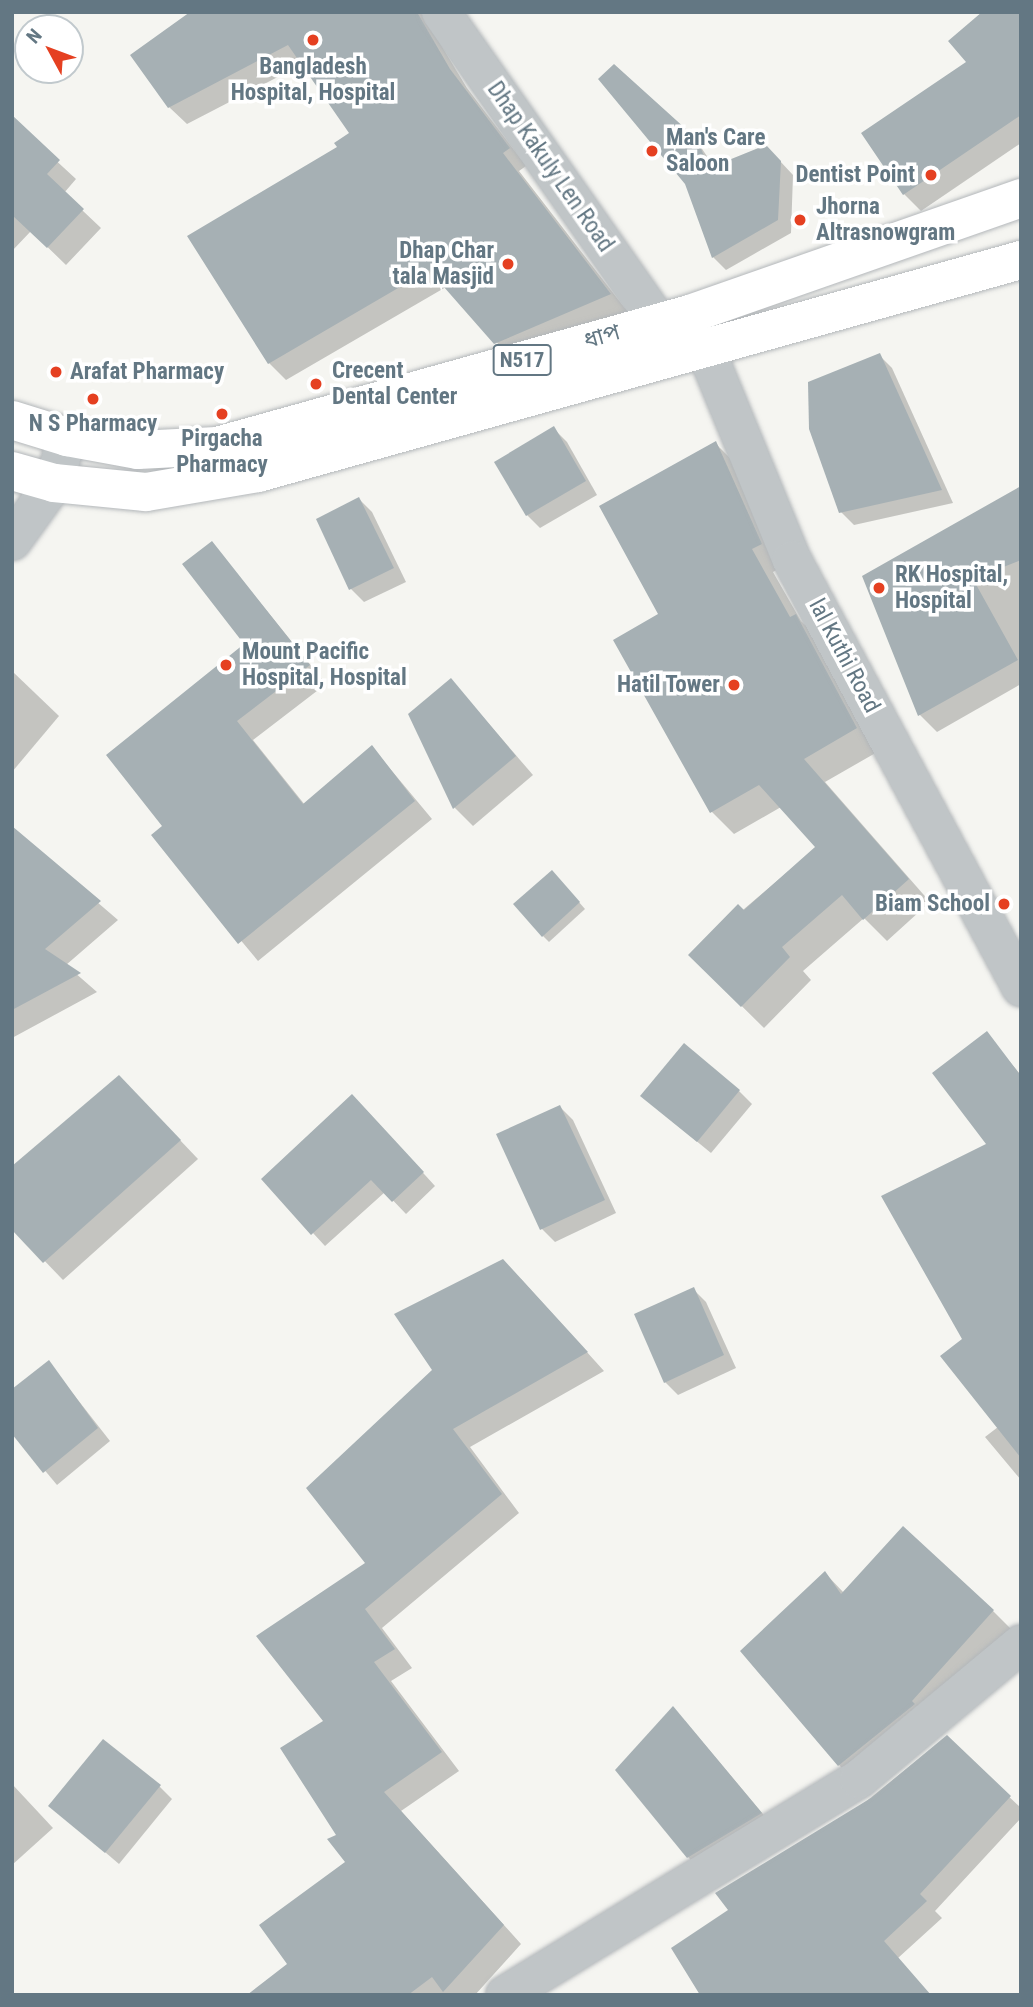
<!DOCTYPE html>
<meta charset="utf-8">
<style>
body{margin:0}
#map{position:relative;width:1033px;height:2007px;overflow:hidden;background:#f5f5f1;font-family:"Roboto Condensed","Noto Sans Bengali",sans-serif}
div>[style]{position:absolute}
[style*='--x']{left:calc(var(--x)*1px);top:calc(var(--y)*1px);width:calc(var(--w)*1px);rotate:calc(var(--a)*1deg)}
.shadow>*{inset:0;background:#0003}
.building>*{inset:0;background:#a6b0b4}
.roads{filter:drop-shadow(0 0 2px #b3b7ba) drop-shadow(0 0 2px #b3b7ba)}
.street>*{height:38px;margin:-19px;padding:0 19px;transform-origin:19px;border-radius:19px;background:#c0c5c7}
.highway>*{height:38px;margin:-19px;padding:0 19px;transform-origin:19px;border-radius:19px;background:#fff}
.dots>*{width:19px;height:19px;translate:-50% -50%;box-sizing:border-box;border:4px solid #fff;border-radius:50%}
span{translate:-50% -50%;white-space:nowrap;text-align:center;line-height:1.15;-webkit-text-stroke:7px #fff;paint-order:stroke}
.shield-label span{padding:2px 5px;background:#fff;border:2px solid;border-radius:5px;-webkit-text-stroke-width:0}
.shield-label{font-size:21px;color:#637783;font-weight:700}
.poi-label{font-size:23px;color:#637783;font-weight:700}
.left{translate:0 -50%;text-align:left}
.right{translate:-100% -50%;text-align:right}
.street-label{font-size:23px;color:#637783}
.frame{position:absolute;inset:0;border:14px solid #637783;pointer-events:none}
.north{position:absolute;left:14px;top:14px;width:70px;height:70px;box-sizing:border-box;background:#fff;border:2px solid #c1c9cd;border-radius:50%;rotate:311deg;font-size:19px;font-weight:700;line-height:28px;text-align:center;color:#637783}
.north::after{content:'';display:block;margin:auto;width:24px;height:32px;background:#e54021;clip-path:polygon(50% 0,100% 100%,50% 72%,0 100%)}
</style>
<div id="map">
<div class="shadow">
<i style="clip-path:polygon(193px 12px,421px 12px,467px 88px,526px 166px,519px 171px,627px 311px,513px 360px,446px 287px,286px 380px,269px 363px,340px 148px,351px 134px,303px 64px,187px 124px,169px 107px)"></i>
<i style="clip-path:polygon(1021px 12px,1021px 143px,921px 211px,904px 194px,968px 62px)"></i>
<i style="clip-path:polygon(12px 120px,76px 179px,64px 193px,101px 228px,66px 265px,31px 231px,12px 251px)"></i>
<i style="clip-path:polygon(696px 140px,715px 168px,779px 160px,793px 175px,791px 233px,726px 270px,713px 257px,687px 183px)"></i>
<i style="clip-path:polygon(879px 355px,892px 368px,953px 503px,854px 525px,841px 512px)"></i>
<i style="clip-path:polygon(554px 429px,567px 442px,597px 495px,540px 528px,527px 515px)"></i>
<i style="clip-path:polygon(716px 444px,738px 466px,783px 566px,773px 572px,801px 621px,818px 638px,879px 751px,825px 782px,930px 902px,887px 941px,864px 918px,803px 971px,811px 980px,764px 1028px,690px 955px,817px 847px,781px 807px,734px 834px,712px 812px,661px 615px)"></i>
<i style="clip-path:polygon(1021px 488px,1021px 684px,937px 732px,920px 715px,865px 577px)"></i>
<i style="clip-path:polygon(359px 499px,372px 512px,406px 582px,364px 602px,351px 589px)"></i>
<i style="clip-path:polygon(212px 543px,326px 684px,253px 740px,305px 805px,372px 747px,432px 819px,258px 961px,153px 835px,165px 826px,246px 644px)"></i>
<i style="clip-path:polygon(12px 671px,59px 716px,12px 772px)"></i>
<i style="clip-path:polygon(451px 680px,533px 775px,473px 826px,455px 808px,411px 714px)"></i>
<i style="clip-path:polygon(12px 829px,118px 920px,66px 965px,97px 992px,12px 1038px)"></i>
<i style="clip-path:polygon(558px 878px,585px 909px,549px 942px,543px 936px)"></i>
<i style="clip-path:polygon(986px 1034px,1021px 1075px,1021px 1480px,985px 1437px,998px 1427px,965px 1339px,988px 1144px)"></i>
<i style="clip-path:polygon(739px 1091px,752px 1104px,711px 1153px,656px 1108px)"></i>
<i style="clip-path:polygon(137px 1095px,198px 1159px,63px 1280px,12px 1227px)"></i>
<i style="clip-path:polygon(560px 1107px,573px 1120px,616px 1213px,555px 1242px,542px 1229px)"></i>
<i style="clip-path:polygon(365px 1109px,435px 1186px,406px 1214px,385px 1192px,325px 1246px,313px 1233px)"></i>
<i style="clip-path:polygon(521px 1279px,604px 1371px,470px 1447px,519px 1513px,382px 1628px,412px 1668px,391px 1681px,459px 1771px,401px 1811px,521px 1944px,475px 1995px,250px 1995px,289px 1964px,347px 1862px,338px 1836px,326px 1722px,367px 1564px,434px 1371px)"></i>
<i style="clip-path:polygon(693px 1289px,706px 1302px,736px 1368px,678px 1395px,665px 1382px)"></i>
<i style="clip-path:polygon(49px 1363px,110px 1441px,57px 1485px,12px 1431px)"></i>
<i style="clip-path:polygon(825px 1573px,844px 1593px,993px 1611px,1011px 1629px,857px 1783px,839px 1765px)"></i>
<i style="clip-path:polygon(685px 1721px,773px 1826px,701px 1870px,688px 1857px)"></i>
<i style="clip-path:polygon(946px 1737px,1021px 1808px,1021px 1818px,935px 1911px,942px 1918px,898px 1958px,731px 1910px)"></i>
<i style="clip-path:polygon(12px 1784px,53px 1828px,12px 1865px)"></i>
<i style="clip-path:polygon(159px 1786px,172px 1799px,119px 1864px,51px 1806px)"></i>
</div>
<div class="building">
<i style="clip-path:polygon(190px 12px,417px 12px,450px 69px,510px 148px,503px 153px,611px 294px,494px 344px,429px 270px,268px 364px,187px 236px,337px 147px,334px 143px,349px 133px,288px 45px,168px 108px,130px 55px)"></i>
<i style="clip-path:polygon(982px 12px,1021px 12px,1021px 115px,903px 195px,861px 133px,966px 62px,948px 41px)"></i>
<i style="clip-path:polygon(614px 64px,697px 139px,709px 168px,766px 145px,781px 161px,778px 220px,712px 258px,685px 184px,598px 79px)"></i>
<i style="clip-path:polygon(12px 115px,60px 160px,47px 174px,84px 209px,47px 248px,12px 215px)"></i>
<i style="clip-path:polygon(880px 353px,942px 490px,839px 513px,809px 429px,808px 382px)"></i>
<i style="clip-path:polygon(554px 426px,586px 481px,526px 516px,494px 462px)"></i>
<i style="clip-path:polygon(716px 441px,762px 544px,752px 549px,790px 617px,796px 614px,857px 728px,804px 759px,909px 879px,863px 920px,842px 895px,782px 947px,790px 957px,741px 1007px,688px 955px,738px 904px,744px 910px,815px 847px,759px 785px,710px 813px,613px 640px,658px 614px,599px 506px)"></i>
<i style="clip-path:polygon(1021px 486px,1021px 560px,973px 579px,1018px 660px,918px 716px,862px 576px)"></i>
<i style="clip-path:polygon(359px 497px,394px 568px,349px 590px,316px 519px)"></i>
<i style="clip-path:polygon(212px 541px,310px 665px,237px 721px,303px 804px,372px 745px,415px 801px,238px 944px,151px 835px,162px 826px,106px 755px,244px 644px,182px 564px)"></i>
<i style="clip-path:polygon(451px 678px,516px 756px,453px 809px,408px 714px)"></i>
<i style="clip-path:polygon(12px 826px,101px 901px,45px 949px,81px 973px,12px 1010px)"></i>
<i style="clip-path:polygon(552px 870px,580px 902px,542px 937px,513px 904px)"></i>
<i style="clip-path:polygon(987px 1031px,1021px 1076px,1021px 1458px,940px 1356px,962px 1339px,881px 1196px,986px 1144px,932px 1073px)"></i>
<i style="clip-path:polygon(684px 1043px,740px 1090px,697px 1142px,640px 1096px)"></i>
<i style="clip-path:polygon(119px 1075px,181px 1140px,43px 1263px,12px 1230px,12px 1166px)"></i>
<i style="clip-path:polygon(352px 1094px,424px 1172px,392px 1202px,371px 1180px,311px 1235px,261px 1179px)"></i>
<i style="clip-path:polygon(560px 1105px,605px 1200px,540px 1230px,496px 1134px)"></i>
<i style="clip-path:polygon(503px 1259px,588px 1352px,453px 1429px,502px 1494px,365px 1609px,395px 1649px,374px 1662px,442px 1752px,384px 1792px,504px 1925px,443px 1992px,432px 1977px,408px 1995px,247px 1995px,287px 1964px,259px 1925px,345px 1862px,327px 1839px,336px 1835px,280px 1748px,323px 1721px,256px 1636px,365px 1563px,306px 1488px,432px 1370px,394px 1314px)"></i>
<i style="clip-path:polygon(694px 1287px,724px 1355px,664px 1383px,634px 1314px)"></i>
<i style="clip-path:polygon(49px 1360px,98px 1428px,43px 1473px,12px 1434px,12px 1389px)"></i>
<i style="clip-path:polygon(903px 1526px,994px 1610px,912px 1701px,915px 1704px,838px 1766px,740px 1651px,825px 1571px,841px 1594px)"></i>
<i style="clip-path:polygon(673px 1706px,762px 1813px,687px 1858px,615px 1770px)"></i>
<i style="clip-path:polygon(947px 1735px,1011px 1796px,920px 1894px,927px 1901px,884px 1941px,931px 1995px,700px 1995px,671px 1948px,728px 1910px,715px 1893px,871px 1798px)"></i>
<i style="clip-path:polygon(103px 1739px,161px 1785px,105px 1853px,48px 1806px)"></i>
</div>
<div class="roads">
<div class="street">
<i style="--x:441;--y:12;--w:378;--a:55"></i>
<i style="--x:693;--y:319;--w:261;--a:67.7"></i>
<i style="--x:792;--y:560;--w:485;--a:61.8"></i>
<i style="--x:12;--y:541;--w:72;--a:-54.1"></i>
<i style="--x:54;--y:483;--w:48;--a:-74.2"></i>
<i style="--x:505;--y:1995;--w:415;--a:-31.4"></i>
<i style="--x:859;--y:1779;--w:211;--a:-39.8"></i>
</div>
<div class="highway">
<i style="--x:12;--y:420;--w:58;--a:17.2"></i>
<i style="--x:67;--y:437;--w:72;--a:10.4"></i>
<i style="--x:138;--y:450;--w:79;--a:-2.9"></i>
<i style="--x:217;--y:446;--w:491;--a:-15.6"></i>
<i style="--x:690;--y:314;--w:351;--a:-19.3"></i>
<i style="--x:12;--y:471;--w:44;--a:15.9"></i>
<i style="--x:54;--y:483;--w:92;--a:5.6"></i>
<i style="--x:146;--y:492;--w:114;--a:-9.6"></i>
<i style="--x:258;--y:473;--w:792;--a:-15.6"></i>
</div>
</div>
<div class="dots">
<i style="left:313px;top:40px;background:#e54021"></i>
<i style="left:652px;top:151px;background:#e54021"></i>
<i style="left:931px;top:175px;background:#e54021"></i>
<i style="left:800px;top:220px;background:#e54021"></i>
<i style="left:508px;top:264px;background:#e54021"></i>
<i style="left:56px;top:372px;background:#e54021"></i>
<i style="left:316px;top:384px;background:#e54021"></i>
<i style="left:93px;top:399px;background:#e54021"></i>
<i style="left:222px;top:414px;background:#e54021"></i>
<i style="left:879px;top:588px;background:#e54021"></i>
<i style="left:226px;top:665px;background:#e54021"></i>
<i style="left:734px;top:685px;background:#e54021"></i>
<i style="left:1004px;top:904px;background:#e54021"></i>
</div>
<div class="shield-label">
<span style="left:522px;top:360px">N517</span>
</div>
<div class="poi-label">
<span style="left:313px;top:80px">Bangladesh<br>Hospital, Hospital</span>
<span class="left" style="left:666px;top:151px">Man's Care<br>Saloon</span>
<span class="right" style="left:915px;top:175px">Dentist Point</span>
<span class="left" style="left:816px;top:220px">Jhorna<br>Altrasnowgram</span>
<span class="right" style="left:494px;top:264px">Dhap Char<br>tala Masjid</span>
<span class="left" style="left:332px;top:384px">Crecent<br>Dental Center</span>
<span class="left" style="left:70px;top:372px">Arafat Pharmacy</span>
<span style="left:93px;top:424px">N S Pharmacy</span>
<span style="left:222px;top:452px">Pirgacha<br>Pharmacy</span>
<span class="left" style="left:895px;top:588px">RK Hospital,<br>Hospital</span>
<span class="left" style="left:242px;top:665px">Mount Pacific<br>Hospital, Hospital</span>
<span class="right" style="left:720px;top:685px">Hatil Tower</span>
<span class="right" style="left:990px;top:904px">Biam School</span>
</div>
<div class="street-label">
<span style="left:550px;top:167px;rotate:55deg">Dhap Kakuly Len Road</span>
<span style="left:602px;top:337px;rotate:-16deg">ধাপ</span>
<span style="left:844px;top:656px;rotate:62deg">lal Kuthi Road</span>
</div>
<div class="frame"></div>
<div class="north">N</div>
</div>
